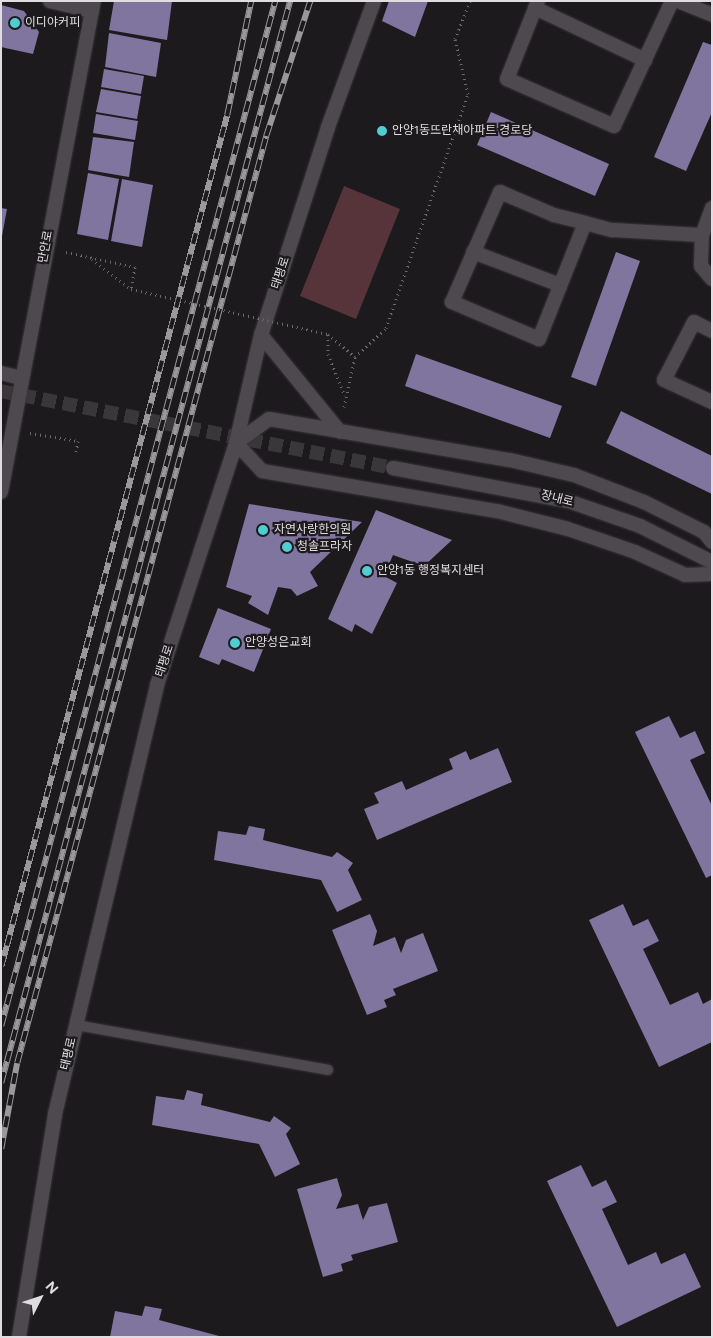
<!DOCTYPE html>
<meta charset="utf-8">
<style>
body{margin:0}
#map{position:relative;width:713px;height:1338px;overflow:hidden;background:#1d1a1e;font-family:Figtree,"Noto Sans KR",sans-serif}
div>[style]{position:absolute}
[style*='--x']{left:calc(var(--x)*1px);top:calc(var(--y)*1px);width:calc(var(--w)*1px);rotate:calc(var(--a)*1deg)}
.green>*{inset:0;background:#57333a}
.building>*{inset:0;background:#7f759f}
.tertiary-tunnel>*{height:14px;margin-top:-7px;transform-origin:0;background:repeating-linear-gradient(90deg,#3a373b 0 14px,transparent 0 21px)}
.path>*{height:3px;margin-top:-1.5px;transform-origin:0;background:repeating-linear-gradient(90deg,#6d6a6e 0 1px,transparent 0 5px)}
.roads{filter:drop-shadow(0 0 1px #383538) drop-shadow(0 0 1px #383538)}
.service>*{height:10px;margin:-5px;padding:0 5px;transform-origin:5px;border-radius:5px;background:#4d494e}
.minor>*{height:14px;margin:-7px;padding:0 7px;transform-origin:7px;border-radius:7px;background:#4d494e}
.tertiary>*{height:14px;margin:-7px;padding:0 7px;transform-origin:7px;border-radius:7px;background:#4d494e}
.rail>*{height:5.5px;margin-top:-2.75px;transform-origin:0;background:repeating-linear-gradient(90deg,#1d1a1e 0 11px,#9b989c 0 22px);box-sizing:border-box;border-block:1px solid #9b989c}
.path-bridge>*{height:3px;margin-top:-1.5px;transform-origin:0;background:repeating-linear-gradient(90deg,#6d6a6e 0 1px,transparent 0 5px)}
.dots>*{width:14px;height:14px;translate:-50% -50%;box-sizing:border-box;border:2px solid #1d1a1e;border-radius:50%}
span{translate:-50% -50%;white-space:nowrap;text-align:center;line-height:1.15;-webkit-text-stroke:4.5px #1d1a1e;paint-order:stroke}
.poi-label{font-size:12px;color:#e0dde1}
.left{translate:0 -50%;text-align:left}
.street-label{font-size:12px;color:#e0dde1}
.frame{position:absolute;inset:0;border:2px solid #e0dde1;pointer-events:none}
.north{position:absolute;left:15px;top:1273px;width:50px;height:50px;-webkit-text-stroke:4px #1d1a1e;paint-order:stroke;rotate:49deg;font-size:14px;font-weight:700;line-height:20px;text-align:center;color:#e0dde1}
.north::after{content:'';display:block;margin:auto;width:18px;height:22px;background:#e0dde1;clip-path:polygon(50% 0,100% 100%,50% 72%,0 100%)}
</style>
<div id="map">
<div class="green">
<i style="clip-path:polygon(344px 186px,400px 209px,356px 319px,300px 296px)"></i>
</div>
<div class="building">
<i style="clip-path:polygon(114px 1px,172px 1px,167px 40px,109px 30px)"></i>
<i style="clip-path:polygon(389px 1px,428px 1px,415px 37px,382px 21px)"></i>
<i style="clip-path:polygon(1px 5px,24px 11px,39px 32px,33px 54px,1px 47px)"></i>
<i style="clip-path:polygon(109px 33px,161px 43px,156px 77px,105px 67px)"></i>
<i style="clip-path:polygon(703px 42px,712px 45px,712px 112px,686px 171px,654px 157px)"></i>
<i style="clip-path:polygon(104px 69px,144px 76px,141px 94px,101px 87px)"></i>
<i style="clip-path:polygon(101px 89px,141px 96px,137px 119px,96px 112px)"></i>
<i style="clip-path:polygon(491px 112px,609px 164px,595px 196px,477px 145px)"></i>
<i style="clip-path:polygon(96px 114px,138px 121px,135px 140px,93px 133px)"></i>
<i style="clip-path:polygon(93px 137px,134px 142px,129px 177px,88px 170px)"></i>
<i style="clip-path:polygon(88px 173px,119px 179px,108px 240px,77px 234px)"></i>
<i style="clip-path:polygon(122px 179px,153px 185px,142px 247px,111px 241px)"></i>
<i style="clip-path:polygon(1px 208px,7px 209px,2px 236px,1px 236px)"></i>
<i style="clip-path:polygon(616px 252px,640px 261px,596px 386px,571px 377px)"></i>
<i style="clip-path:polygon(416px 354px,562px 406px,550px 438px,405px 386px)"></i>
<i style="clip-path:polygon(621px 411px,712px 456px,712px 494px,606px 443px)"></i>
<i style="clip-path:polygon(249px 504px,362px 522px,310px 572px,318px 586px,297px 596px,291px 589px,278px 587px,268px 615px,248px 603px,252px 596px,226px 587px)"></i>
<i style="clip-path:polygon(376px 510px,452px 540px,424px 566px,393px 555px,384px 576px,397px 583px,372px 634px,355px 624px,352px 632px,328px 619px)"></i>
<i style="clip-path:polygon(218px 608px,271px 629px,254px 672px,222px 659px,219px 665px,199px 657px)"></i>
<i style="clip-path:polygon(669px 716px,680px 738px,695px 731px,705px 753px,690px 760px,712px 806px,712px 875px,706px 878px,635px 732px)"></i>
<i style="clip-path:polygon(498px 748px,512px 782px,377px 840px,364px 809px,379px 803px,374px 793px,402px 781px,406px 790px,453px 769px,449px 759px,466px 751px,470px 760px)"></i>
<i style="clip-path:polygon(249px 826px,265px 829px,263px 840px,332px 857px,337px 852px,353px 863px,348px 870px,362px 900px,337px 912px,321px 880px,214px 860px,218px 831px,246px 835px)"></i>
<i style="clip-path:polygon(623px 904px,633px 926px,648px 919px,659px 941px,643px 949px,670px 1005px,698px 992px,703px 1004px,712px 999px,712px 1042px,659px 1067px,589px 920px)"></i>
<i style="clip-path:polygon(370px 914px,377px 931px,373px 946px,395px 937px,401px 953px,406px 940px,423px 933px,438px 971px,393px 989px,396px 995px,384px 1000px,387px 1007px,367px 1015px,332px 930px)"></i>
<i style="clip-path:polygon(187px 1090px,203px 1094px,201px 1105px,270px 1122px,274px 1116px,291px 1128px,286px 1134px,300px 1164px,275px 1177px,259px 1144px,152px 1125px,156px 1096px,184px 1100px)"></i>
<i style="clip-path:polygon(581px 1165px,592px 1187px,606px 1180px,617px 1202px,602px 1209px,628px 1265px,656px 1252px,661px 1264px,685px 1253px,701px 1287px,617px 1327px,547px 1181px)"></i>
<i style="clip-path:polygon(337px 1178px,342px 1195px,336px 1209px,358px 1204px,363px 1220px,369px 1207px,387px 1203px,398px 1242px,351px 1255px,353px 1260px,341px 1264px,343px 1271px,323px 1277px,297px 1189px)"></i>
<i style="clip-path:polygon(145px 1306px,162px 1309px,159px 1320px,223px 1337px,110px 1337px,115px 1311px,142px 1316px)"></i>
</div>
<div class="tertiary-tunnel">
<i style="--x:1;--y:391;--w:399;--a:11.1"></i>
</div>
<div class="path">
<i style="--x:66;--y:252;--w:71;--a:12.3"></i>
<i style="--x:92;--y:259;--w:49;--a:37.6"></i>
<i style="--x:328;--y:334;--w:35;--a:40"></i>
<i style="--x:344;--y:407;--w:51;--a:-77.6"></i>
<i style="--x:355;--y:357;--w:42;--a:-43.1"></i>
<i style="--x:386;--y:328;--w:248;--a:-70.7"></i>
<i style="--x:468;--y:94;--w:57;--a:-103.3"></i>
<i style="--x:455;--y:39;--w:41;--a:-68.5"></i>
<i style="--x:30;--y:433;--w:49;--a:9.5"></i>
<i style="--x:78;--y:441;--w:11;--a:100"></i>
</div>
<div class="roads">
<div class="service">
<i style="--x:76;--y:1025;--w:256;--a:10.1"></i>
</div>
<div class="minor">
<i style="--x:50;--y:1;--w:43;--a:13.4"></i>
<i style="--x:538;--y:1;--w:84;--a:111.7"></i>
<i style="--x:507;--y:79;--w:117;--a:23.7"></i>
<i style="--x:614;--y:126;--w:138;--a:-65.1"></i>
<i style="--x:678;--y:1;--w:37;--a:22"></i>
<i style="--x:535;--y:8;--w:122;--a:25.3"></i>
<i style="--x:712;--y:208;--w:29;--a:110"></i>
<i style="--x:702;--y:235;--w:31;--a:92"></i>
<i style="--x:701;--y:266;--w:17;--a:50"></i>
<i style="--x:585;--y:223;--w:125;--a:111.6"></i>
<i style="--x:539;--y:339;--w:95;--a:-157"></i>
<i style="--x:452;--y:302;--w:120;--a:-66.4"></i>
<i style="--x:500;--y:192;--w:59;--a:23.1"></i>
<i style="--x:554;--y:215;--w:32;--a:14"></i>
<i style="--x:585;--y:223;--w:28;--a:15"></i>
<i style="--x:612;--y:230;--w:90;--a:3.2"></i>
<i style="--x:473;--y:252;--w:93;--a:20.8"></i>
<i style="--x:712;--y:331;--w:20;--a:-153"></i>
<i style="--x:694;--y:322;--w:65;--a:117.3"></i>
<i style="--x:664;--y:380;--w:53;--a:24.6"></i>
<i style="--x:236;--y:443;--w:111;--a:-77"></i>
<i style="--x:261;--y:335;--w:219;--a:-72.1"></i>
<i style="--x:328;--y:127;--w:134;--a:-69.9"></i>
</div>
<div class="tertiary">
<i style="--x:261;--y:335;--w:125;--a:50.8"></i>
<i style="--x:1;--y:373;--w:21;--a:14"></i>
<i style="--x:236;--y:443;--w:41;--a:-36"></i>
<i style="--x:269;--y:419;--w:244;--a:9.7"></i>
<i style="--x:510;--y:460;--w:66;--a:13.2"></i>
<i style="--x:574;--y:475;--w:75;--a:21.1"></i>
<i style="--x:644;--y:502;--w:67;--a:26.6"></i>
<i style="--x:704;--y:532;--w:13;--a:51"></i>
<i style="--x:236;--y:443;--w:38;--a:47"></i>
<i style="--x:262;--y:471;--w:238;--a:9.7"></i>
<i style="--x:497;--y:511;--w:73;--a:14.2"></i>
<i style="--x:568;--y:529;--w:71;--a:18.9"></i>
<i style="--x:635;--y:552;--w:55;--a:24.7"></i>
<i style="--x:685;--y:575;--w:27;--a:-2"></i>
<i style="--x:393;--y:468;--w:178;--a:10.7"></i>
<i style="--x:568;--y:501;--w:76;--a:19.1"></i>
<i style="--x:640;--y:526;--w:80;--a:26.6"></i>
<i style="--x:1;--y:492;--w:500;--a:-79.3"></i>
<i style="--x:19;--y:1337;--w:226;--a:-80.8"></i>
<i style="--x:55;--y:1114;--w:441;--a:-76.6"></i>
<i style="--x:157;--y:685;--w:255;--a:-71.9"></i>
</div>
</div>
<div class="rail">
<i style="--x:1;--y:967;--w:881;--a:-75.14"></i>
<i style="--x:227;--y:115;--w:116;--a:-78.1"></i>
<i style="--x:1;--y:1026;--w:1061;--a:-75.03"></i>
<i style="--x:1;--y:1083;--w:1120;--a:-75.05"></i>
<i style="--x:1;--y:1149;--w:87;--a:-79.5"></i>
<i style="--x:17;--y:1063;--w:960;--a:-74.96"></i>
<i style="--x:266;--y:136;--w:142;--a:-71.9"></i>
</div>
<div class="path-bridge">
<i style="--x:135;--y:267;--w:22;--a:100"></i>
<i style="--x:131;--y:289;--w:202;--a:12.9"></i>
<i style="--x:328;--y:334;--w:20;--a:90"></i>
<i style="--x:328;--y:354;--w:45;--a:68"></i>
</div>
<div class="dots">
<i style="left:15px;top:23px;background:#51ccd1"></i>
<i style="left:382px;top:131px;background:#51ccd1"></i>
<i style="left:263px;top:530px;background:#51ccd1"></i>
<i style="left:287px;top:547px;background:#51ccd1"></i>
<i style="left:367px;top:571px;background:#51ccd1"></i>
<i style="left:235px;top:643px;background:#51ccd1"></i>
</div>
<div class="poi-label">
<span class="left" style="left:25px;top:23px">이디야커피</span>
<span class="left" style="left:392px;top:131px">안양1동뜨란채아파트 경로당</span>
<span class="left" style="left:274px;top:530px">자연사랑한의원</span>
<span class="left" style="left:297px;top:547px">청솔프라자</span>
<span class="left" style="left:377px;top:571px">안양1동 행정복지센터</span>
<span class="left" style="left:245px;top:643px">안양성은교회</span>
</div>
<div class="street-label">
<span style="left:46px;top:247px;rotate:-79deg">만안로</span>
<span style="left:281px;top:273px;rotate:-72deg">태평로</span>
<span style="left:557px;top:499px;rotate:14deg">장내로</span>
<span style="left:165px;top:661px;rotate:-72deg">태평로</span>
<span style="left:69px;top:1054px;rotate:-77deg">태평로</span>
</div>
<div class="frame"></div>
<div class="north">N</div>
</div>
